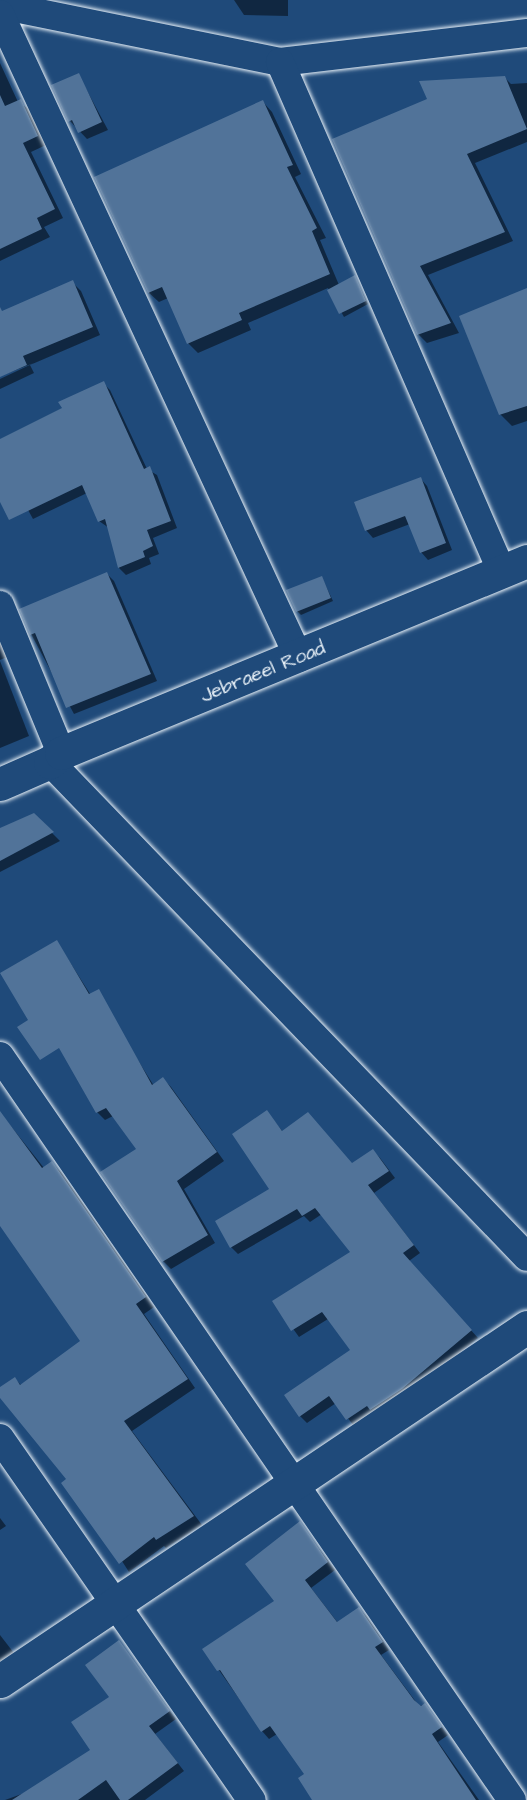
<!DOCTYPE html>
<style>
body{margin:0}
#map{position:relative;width:527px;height:1800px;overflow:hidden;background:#1f4a7a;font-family:"Architects Daughter",sans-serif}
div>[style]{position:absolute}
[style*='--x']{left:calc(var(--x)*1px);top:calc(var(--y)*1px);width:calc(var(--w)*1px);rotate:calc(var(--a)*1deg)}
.shadow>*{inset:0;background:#0007}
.building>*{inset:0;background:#517399}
.roads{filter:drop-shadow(0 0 2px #e8f1f8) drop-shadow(0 0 2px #e8f1f8)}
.minor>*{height:28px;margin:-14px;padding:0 14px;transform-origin:14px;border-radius:14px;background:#1f4a7a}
.tertiary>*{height:33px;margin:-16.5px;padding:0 16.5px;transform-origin:16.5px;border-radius:16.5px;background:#1f4a7a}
.secondary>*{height:33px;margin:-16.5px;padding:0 16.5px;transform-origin:16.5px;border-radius:16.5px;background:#1f4a7a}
span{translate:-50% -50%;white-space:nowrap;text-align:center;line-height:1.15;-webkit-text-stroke:6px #1f4a7a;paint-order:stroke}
.street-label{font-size:20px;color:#e8f1f8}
</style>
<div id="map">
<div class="shadow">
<i style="clip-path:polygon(234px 0,288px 0,288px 16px,244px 15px)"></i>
<i style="clip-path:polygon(0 63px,18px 102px,29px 109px,46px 145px,31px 152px,63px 218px,44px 227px,50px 237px,0 261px)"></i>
<i style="clip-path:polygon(78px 74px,108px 130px,87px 139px,70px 121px,53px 86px)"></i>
<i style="clip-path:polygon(504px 77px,511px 84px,527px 83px,527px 142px,475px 163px,513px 241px,428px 275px,459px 333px,427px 343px,418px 334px,334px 140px)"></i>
<i style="clip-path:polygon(263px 102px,272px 112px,301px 174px,295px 177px,326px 238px,320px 240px,339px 285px,355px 277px,368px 304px,344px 317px,328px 288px,248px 323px,251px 330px,198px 353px,188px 343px,168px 298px,159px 302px,149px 293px,96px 178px)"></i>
<i style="clip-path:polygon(72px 282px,81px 291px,100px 335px,30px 365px,34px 373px,0 389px,0 379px,34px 363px,0 376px,0 318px)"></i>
<i style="clip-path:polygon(527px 290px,527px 421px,512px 426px,500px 414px)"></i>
<i style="clip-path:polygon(103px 383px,110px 390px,147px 469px,157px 475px,177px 528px,153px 538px,159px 554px,149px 558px,151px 564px,126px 575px,119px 568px,109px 528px,99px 521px,87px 493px,33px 519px,0 459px,0 441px,63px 409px)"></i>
<i style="clip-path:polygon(420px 478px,427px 486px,452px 550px,428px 560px,421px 552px,410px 524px,373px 538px,366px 530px)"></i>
<i style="clip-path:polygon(107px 574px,114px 581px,157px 681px,74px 714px,31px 634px)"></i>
<i style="clip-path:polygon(322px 578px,333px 601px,301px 615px,297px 611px)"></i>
<i style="clip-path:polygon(0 638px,7px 657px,0 660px)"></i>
<i style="clip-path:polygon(0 661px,29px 736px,0 748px)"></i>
<i style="clip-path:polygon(34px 815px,60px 841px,0 872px,0 829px)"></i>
<i style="clip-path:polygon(57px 942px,99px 1008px,46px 1042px)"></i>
<i style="clip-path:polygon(119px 1030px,154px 1086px,163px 1079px,171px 1087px,224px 1161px,184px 1189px,215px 1243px,171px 1269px,163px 1261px,138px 1150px,113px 1116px,105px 1120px,97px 1112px)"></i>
<i style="clip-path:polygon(267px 1112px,283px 1132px,353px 1165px,373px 1151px,380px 1158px,395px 1178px,374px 1193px,420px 1253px,409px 1261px,478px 1338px,409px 1395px,354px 1426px,336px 1403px,307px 1423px,300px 1416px,352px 1351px,328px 1319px,299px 1337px,274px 1302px,352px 1253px,322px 1214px,310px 1222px,304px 1216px,238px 1254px,231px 1247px,271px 1189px)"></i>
<i style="clip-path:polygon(2px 1115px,44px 1168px,52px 1163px,61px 1172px,154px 1307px,144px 1314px,195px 1388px,132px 1431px,202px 1525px,166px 1548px,164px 1546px,129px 1572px,69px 1479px,0 1396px,0 1389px,15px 1379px,22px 1386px,82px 1342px,0 1224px)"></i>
<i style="clip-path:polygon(0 1518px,6px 1526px,0 1530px)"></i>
<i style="clip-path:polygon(300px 1523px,335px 1570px,311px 1588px,338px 1623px,359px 1609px,367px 1617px,389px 1650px,381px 1655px,419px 1706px,425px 1705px,448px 1735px,438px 1742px,479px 1800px,314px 1800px,306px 1775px,277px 1734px,269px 1739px,262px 1731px,204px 1649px,276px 1601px)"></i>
<i style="clip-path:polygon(0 1635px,17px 1657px,0 1669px)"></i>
<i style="clip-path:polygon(119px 1642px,176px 1719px,155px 1734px,184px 1771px,145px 1800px,5px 1800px,30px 1791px,92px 1751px,111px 1697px)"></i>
</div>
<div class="building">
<i style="clip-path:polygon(79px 73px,102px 122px,78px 133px,72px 120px,68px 122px,51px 85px)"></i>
<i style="clip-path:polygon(505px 76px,527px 129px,467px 154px,505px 232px,420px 266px,451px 323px,417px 335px,332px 139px,427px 99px,419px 81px)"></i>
<i style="clip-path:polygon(0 95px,5px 106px,21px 99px,38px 136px,23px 143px,55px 209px,37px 218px,42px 229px,0 249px)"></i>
<i style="clip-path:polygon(263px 100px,293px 165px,287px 167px,317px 228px,312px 231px,330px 274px,239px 313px,242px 320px,187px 344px,162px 287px,148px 293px,94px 177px)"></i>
<i style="clip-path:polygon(355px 275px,366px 301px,339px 314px,327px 290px)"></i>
<i style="clip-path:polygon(73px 280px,93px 327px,23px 356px,27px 365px,0 377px,0 307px,2px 311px)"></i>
<i style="clip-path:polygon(527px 288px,527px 406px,499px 415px,459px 316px)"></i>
<i style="clip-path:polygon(104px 381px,144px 469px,150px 466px,171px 521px,147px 530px,153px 546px,143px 551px,145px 557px,118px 568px,105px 519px,98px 522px,82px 485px,9px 520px,0 502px,0 439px,62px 408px,58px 402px)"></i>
<i style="clip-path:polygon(421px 477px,446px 543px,420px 553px,405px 516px,365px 531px,354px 502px)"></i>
<i style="clip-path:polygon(107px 572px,151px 674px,66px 708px,35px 633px,30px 635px,19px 609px)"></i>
<i style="clip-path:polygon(322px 576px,331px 598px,296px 612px,286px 590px)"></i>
<i style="clip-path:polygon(34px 813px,54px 832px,0 861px,0 828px)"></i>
<i style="clip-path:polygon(57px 940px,89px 994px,99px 989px,152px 1085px,163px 1077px,217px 1152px,177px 1181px,208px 1235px,162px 1262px,100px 1172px,136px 1149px,106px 1108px,96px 1113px,59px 1048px,40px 1060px,17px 1027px,28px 1020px,0 973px)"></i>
<i style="clip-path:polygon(267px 1110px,282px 1131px,308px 1112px,352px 1163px,373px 1149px,389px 1171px,368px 1185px,414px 1245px,403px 1253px,472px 1330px,402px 1389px,370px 1410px,367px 1406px,346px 1420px,329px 1396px,299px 1417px,284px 1395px,350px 1350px,322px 1312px,291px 1331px,272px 1301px,350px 1252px,315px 1208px,302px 1216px,297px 1209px,230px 1248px,215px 1221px,269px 1189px,232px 1134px)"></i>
<i style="clip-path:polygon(0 1111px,42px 1168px,52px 1161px,146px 1297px,136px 1304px,188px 1379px,124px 1421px,194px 1516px,156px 1540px,154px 1537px,119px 1564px,61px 1483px,66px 1479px,0 1398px,0 1387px,15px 1377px,20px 1385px,80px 1341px,0 1226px)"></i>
<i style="clip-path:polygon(300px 1521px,328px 1562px,305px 1580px,337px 1622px,359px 1607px,383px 1642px,375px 1647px,414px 1700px,421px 1706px,425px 1703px,442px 1727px,432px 1734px,476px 1800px,312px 1800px,298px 1778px,304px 1774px,270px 1726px,261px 1732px,220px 1670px,217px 1671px,202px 1649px,274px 1601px,245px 1564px)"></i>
<i style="clip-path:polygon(119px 1640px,170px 1711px,149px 1726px,178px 1763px,128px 1800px,120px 1800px,106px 1780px,78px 1800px,12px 1800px,90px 1750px,71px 1722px,109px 1697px,85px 1665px)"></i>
</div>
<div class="roads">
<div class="minor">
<i style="--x:0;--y:5;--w:286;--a:11.5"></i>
<i style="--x:280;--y:62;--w:249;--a:-6.7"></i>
<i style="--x:0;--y:14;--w:710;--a:65.1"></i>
<i style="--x:280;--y:62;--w:556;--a:66.48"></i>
<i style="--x:0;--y:605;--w:160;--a:67.6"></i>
<i style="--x:50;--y:762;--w:687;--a:46.06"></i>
<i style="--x:0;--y:1056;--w:903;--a:55.47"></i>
<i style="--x:0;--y:1438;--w:441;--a:55.2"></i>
</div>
<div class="tertiary">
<i style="--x:0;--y:1681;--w:635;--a:-33.89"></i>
</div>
<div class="secondary">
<i style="--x:0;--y:784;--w:55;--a:-23.7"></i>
<i style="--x:50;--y:762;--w:14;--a:-39"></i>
<i style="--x:61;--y:753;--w:504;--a:-22.39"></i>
</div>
</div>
<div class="street-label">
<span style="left:263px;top:672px;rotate:-22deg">Jebraeel Road</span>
</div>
</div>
